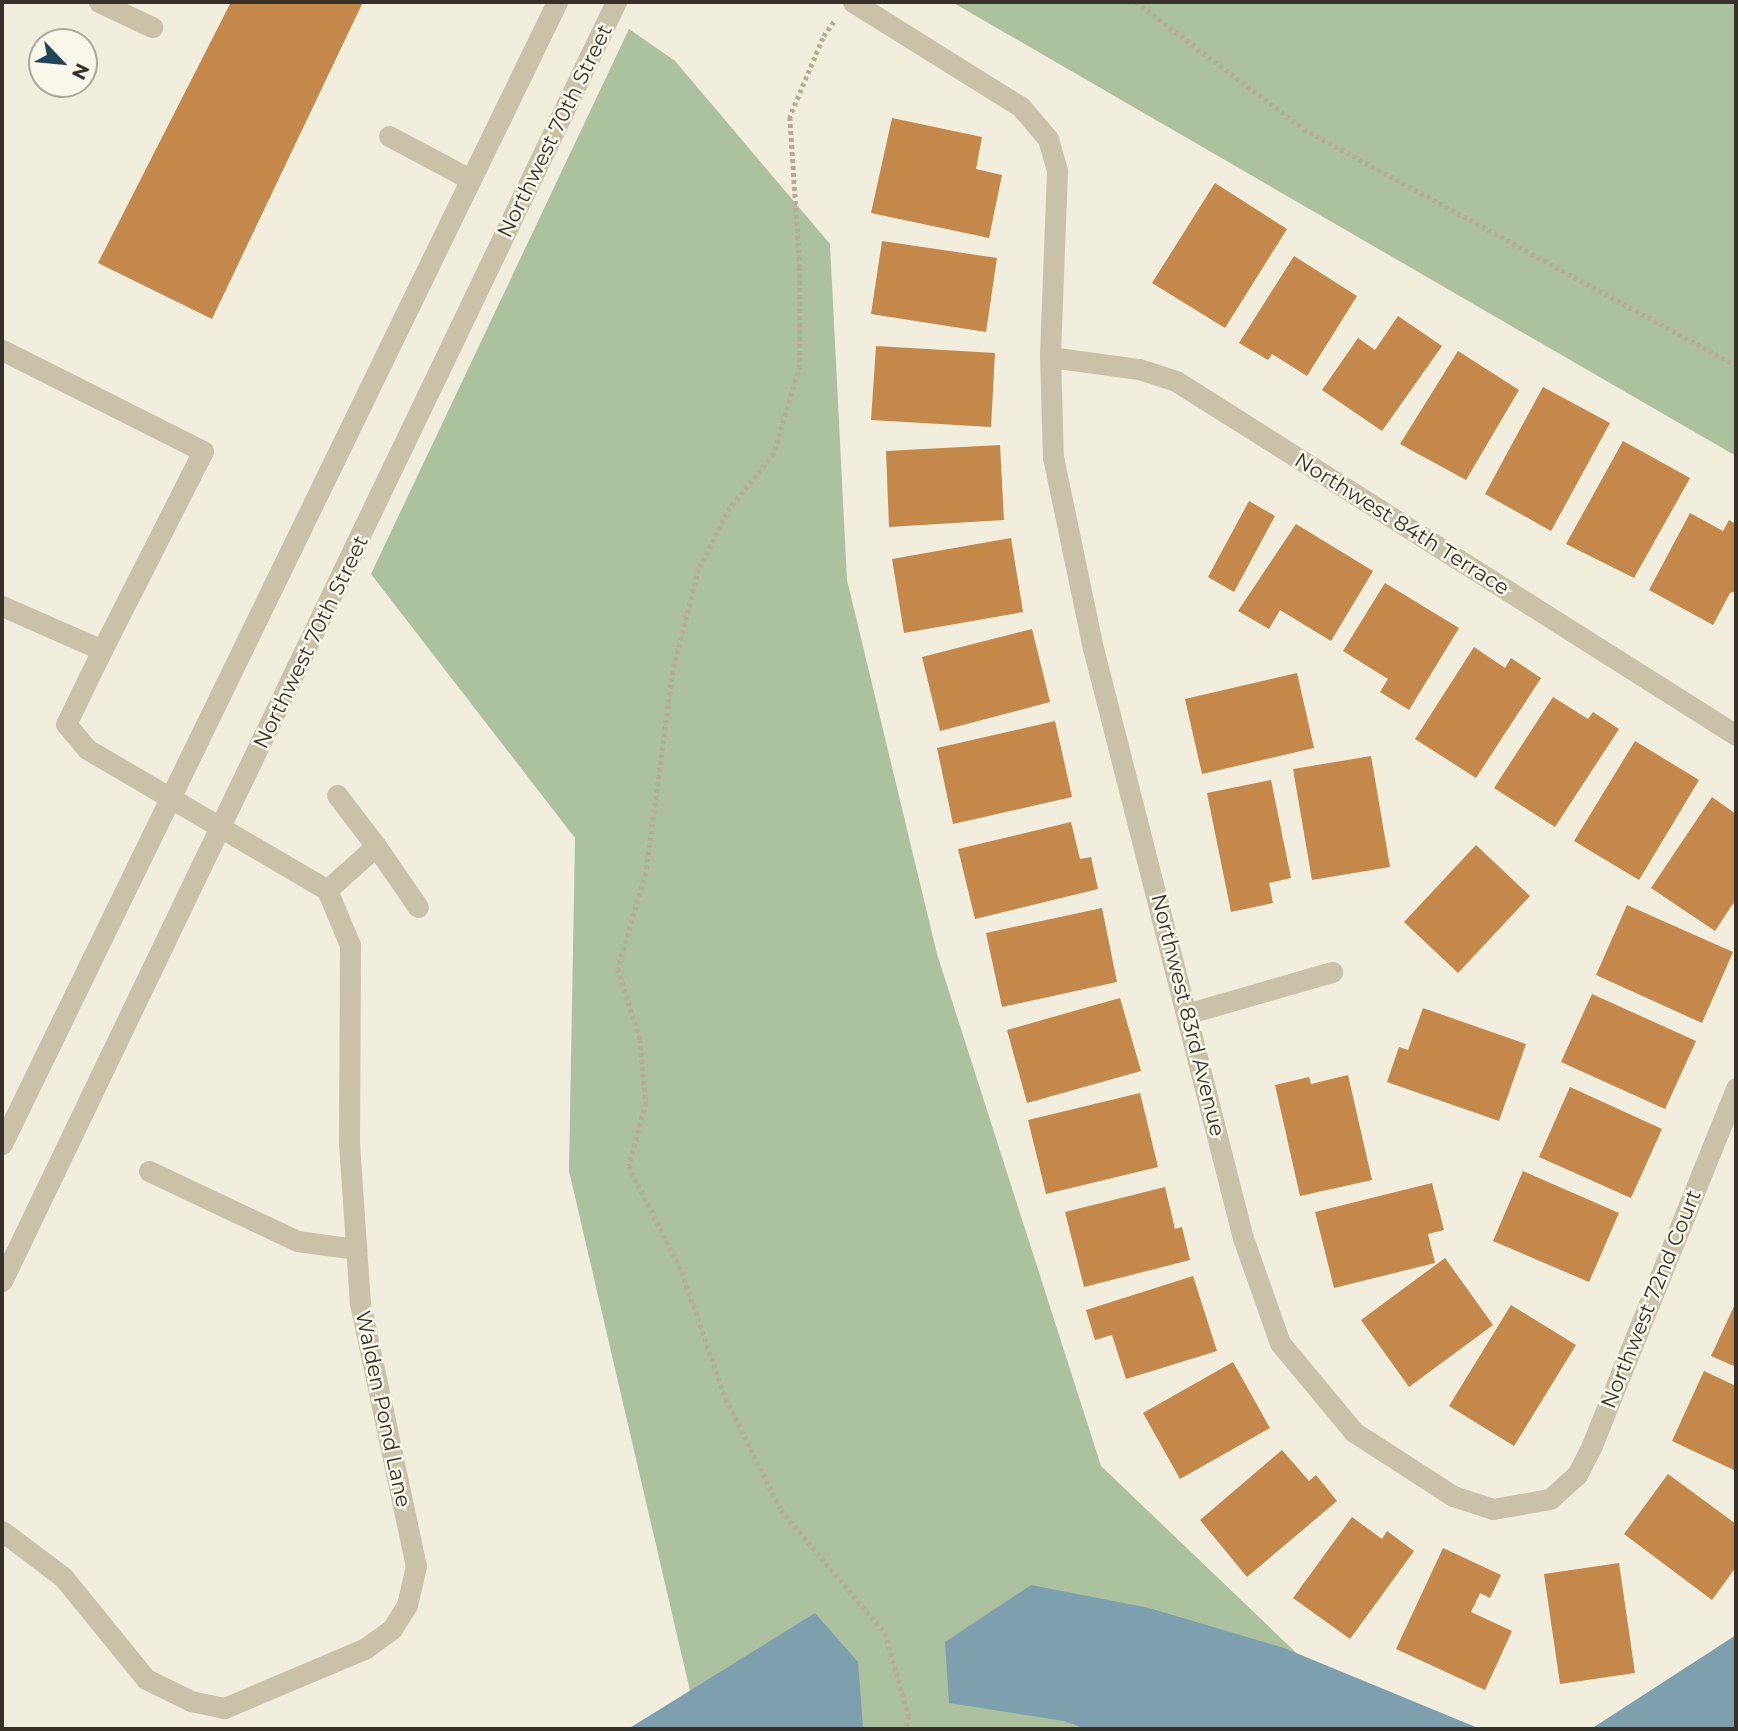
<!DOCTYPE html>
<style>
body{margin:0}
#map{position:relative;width:1738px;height:1731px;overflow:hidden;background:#f2eedd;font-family:Montserrat,sans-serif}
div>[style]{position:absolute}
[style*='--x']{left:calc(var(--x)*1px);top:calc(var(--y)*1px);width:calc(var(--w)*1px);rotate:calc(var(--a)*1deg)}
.green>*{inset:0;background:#acc19d}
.water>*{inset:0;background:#7d9fae}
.building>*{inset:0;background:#c3884a}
.path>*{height:4.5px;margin-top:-2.25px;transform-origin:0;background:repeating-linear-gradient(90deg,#b6ab94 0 3.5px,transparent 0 7px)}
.minor>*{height:21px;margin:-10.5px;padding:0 10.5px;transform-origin:10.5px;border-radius:10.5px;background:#cac1a9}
span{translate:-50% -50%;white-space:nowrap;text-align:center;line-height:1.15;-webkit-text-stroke:5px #f9f6ea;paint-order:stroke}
.street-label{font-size:21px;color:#373129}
.frame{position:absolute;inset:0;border:4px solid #373129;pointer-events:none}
.north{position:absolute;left:28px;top:28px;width:70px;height:70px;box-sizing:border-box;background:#f9f6ea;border:2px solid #aba79d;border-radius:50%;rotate:116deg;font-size:19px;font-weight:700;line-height:28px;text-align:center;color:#373129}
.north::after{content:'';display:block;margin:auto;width:24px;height:32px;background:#1f4558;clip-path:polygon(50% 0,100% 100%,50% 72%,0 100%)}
</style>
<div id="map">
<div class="green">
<i style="clip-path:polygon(952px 2px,1736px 2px,1736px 456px)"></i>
<i style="clip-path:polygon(629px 29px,675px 61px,830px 244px,847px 580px,937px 954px,1101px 1466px,1376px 1729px,727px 1729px,690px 1691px,569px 1171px,575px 838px,371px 574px)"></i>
</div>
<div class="water">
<i style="clip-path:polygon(1031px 1585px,1149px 1608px,1284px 1648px,1478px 1728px,1594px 1727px,1736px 1635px,1736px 1729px,1087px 1729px,1064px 1721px,949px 1703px,945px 1642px)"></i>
<i style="clip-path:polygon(815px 1613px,858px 1662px,863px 1727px,628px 1729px)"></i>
</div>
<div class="building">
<i style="clip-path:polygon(231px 2px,363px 2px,212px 319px,98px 263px)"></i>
<i style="clip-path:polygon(892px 118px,982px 137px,976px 169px,1002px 175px,989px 238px,871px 213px)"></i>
<i style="clip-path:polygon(1215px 183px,1287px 229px,1225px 328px,1152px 283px)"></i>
<i style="clip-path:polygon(882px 241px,997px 258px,986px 332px,871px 314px)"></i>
<i style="clip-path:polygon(1294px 256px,1357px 296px,1307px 376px,1272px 354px,1268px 360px,1239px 343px)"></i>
<i style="clip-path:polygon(1398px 316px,1442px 346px,1382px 431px,1322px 390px,1358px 338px,1375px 350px)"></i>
<i style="clip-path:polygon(876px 346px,995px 353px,991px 427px,871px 420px)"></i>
<i style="clip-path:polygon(1458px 351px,1519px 390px,1466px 480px,1400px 444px)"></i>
<i style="clip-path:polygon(1543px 387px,1610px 423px,1551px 531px,1485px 494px)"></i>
<i style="clip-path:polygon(1623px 441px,1690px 478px,1634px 578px,1566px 544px)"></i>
<i style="clip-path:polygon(1000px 445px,1004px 520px,889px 527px,886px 451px)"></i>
<i style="clip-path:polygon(1249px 501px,1275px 516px,1234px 592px,1208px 577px)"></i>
<i style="clip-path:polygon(1690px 513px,1723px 531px,1729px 520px,1736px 524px,1736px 591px,1730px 593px,1713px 625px,1649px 590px)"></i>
<i style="clip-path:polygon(1296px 524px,1373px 571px,1331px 641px,1280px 610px,1269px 629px,1238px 611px)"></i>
<i style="clip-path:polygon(1011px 538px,1023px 612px,904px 633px,892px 559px)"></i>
<i style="clip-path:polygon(1385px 583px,1459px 628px,1409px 710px,1380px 692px,1388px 679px,1343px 651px)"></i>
<i style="clip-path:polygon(1032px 629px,1050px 702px,940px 731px,922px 657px)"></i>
<i style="clip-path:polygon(1474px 647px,1505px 668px,1511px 658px,1541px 678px,1476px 778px,1415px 739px)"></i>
<i style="clip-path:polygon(1297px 673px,1314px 748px,1202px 774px,1185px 699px)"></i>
<i style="clip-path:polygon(1553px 697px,1588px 719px,1593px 712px,1619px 729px,1555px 827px,1494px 788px)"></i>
<i style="clip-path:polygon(1055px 721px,1072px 797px,953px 824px,937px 748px)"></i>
<i style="clip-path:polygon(1635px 741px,1699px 780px,1639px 880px,1574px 841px)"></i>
<i style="clip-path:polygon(1371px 756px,1390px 867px,1312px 880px,1293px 769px)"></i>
<i style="clip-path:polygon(1271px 780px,1291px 878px,1269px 883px,1273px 903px,1231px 912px,1207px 793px)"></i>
<i style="clip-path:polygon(1712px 797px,1736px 814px,1736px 899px,1715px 931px,1651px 888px)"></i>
<i style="clip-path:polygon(1071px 822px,1080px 859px,1091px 857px,1098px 889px,975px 919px,958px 849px)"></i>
<i style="clip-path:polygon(1476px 845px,1530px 896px,1458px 973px,1404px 922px)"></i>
<i style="clip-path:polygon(1627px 905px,1733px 952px,1702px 1023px,1596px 975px)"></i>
<i style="clip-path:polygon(1102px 908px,1117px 982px,1002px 1007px,986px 933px)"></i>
<i style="clip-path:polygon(1592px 994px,1696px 1041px,1665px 1109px,1561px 1062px)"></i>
<i style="clip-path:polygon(1120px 998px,1141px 1071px,1027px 1103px,1007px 1030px)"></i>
<i style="clip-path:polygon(1423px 1008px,1526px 1044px,1499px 1121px,1387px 1082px,1399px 1047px,1408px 1050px)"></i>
<i style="clip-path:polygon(1348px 1075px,1372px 1180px,1300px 1196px,1275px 1085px,1309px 1077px,1311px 1084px)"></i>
<i style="clip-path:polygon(1570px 1087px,1662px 1129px,1631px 1198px,1539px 1157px)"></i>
<i style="clip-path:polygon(1140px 1093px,1158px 1167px,1046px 1194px,1028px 1120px)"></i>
<i style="clip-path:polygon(1523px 1171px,1619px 1213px,1589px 1282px,1493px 1241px)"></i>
<i style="clip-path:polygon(1432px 1183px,1444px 1230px,1428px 1234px,1435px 1263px,1334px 1288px,1315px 1212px)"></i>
<i style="clip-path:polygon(1165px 1187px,1175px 1229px,1182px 1227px,1190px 1260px,1084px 1287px,1065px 1212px)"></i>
<i style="clip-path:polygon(1445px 1258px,1493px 1325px,1409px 1387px,1361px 1320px)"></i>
<i style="clip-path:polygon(1193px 1276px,1217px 1351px,1126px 1379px,1112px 1335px,1095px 1340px,1086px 1310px)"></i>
<i style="clip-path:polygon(1736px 1302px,1736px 1367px,1711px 1356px)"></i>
<i style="clip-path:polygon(1511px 1305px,1576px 1345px,1514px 1446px,1449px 1406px)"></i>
<i style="clip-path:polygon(1233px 1362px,1270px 1428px,1180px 1479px,1143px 1413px)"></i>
<i style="clip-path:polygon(1704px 1371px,1736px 1386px,1736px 1471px,1672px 1441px)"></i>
<i style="clip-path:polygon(1282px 1450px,1309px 1481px,1316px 1475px,1337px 1501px,1247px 1577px,1200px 1520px)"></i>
<i style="clip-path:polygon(1668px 1474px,1736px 1524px,1736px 1567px,1712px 1600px,1624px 1534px)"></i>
<i style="clip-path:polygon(1352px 1517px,1382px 1539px,1387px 1531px,1414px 1551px,1350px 1639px,1293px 1598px)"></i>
<i style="clip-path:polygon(1443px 1548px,1501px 1575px,1490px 1598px,1480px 1593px,1471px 1612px,1512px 1631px,1485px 1690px,1396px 1649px)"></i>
<i style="clip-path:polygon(1619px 1563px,1635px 1673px,1560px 1684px,1544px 1574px)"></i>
</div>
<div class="path">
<i style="--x:1136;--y:2;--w:211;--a:37.1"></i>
<i style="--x:1304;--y:129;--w:493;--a:28.7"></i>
<i style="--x:834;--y:22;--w:19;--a:125"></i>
<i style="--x:823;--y:38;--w:86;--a:112.7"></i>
<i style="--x:790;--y:117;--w:150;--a:86.2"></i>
<i style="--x:800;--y:267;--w:99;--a:90"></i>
<i style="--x:800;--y:366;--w:92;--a:106.5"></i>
<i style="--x:774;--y:454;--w:70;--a:129.2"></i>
<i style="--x:730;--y:508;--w:68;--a:116.9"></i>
<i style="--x:699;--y:569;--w:105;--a:104.3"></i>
<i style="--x:673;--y:671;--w:204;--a:97.6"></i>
<i style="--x:646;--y:873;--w:100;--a:106.3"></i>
<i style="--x:618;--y:969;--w:73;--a:72.6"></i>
<i style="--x:640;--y:1039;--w:64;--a:84.6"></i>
<i style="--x:646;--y:1103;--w:65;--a:105.1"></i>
<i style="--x:629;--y:1166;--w:119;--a:63.4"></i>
<i style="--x:682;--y:1272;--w:134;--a:70.9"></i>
<i style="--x:726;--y:1399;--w:124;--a:63.6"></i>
<i style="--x:781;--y:1510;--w:161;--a:49.8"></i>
<i style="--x:885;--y:1633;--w:86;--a:73.9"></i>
<i style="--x:909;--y:1716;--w:13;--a:103"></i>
</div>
<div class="minor">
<i style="--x:99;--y:2;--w:59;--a:25.3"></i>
<i style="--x:853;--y:2;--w:198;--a:32"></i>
<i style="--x:1021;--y:107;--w:42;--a:49.8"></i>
<i style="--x:1048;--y:139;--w:33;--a:74"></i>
<i style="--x:1057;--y:171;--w:186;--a:92.2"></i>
<i style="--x:1050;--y:357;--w:100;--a:88.3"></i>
<i style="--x:1053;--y:457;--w:195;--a:78.2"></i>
<i style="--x:1093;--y:648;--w:609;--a:75.74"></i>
<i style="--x:1243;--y:1238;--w:111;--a:70.6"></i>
<i style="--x:1280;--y:1343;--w:116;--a:50.3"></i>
<i style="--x:1354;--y:1432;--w:118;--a:32.9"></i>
<i style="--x:1453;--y:1496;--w:42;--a:18"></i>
<i style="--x:1493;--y:1509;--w:58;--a:-10"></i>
<i style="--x:1550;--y:1499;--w:36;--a:-42"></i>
<i style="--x:1577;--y:1475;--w:34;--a:-63"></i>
<i style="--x:1592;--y:1445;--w:385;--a:-68"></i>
<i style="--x:389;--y:136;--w:92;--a:28"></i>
<i style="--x:2;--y:350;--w:225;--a:26.7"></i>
<i style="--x:203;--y:451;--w:223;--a:116.9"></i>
<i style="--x:1050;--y:357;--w:90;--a:7.7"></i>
<i style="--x:1139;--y:369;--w:39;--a:18"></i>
<i style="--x:1176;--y:381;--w:663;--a:32.3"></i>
<i style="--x:2;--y:606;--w:109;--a:23.7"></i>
<i style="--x:102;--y:650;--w:82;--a:115.9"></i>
<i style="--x:66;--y:724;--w:33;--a:50"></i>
<i style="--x:87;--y:749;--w:278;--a:30.4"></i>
<i style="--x:327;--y:890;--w:60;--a:67.3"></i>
<i style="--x:350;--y:945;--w:198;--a:90.3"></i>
<i style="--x:349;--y:1143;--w:160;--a:86.1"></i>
<i style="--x:360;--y:1303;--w:269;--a:78"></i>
<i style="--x:416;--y:1566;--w:40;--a:103"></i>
<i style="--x:407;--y:1605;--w:28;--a:122"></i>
<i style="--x:392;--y:1629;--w:34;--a:144"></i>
<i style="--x:364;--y:1649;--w:152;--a:157.1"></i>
<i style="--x:224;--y:1708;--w:34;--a:-168"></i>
<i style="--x:191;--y:1701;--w:50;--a:-153.9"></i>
<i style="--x:146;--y:1679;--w:132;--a:-129.1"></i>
<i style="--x:63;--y:1577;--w:76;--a:-143"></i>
<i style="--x:337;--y:795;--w:64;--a:52.6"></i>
<i style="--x:327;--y:890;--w:66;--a:-41.9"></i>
<i style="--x:376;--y:846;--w:74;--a:55.5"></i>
<i style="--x:1189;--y:1013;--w:149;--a:-16"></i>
<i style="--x:2;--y:1144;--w:1270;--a:-64.08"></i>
<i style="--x:149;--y:1171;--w:164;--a:25.3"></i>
<i style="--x:297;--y:1241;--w:60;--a:7.7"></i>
<i style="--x:2;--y:1281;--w:1419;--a:-64.36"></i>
</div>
<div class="street-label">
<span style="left:555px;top:131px;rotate:-64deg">Northwest 70th Street</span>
<span style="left:1402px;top:524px;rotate:32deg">Northwest 84th Terrace</span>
<span style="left:311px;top:642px;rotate:-64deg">Northwest 70th Street</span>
<span style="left:1188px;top:1015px;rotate:76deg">Northwest 83rd Avenue</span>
<span style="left:1651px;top:1299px;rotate:-68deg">Northwest 72nd Court</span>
<span style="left:383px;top:1409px;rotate:78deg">Walden Pond Lane</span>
</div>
<div class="frame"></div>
<div class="north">N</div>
</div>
